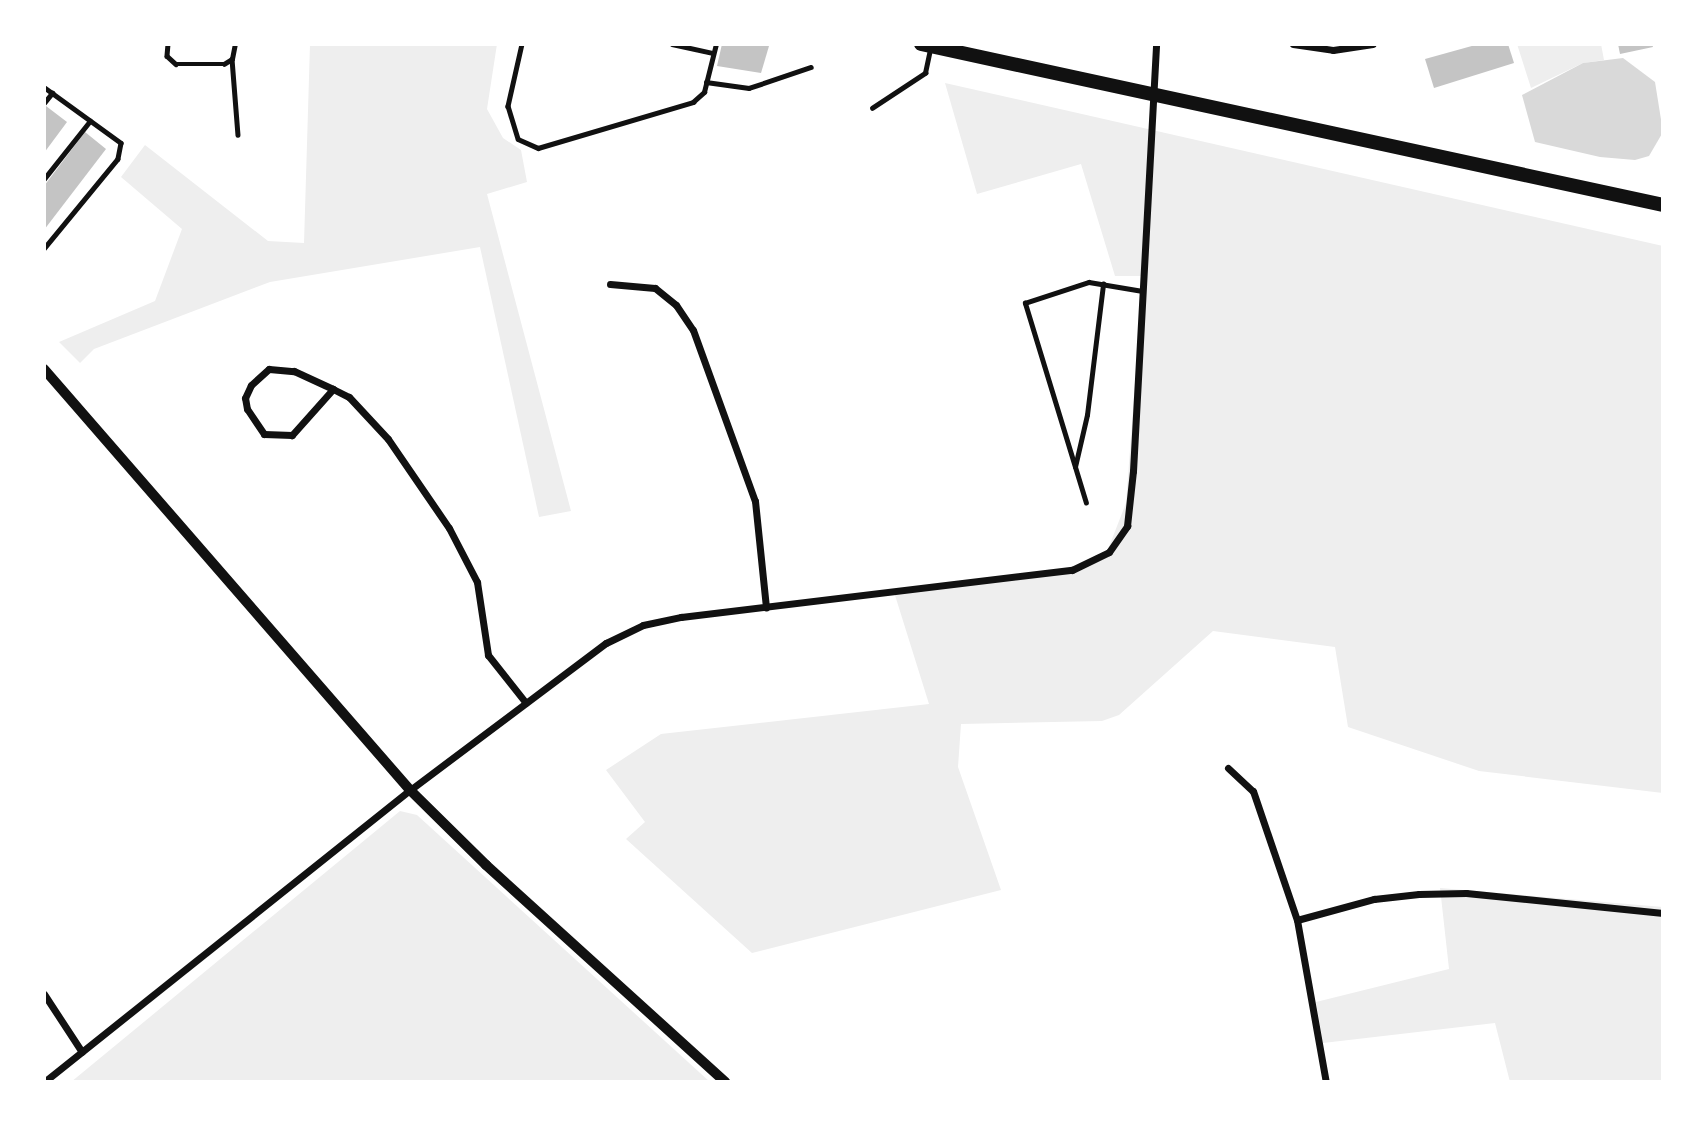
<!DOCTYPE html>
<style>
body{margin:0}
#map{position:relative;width:1707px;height:1126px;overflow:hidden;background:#fff;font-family:Georgia,serif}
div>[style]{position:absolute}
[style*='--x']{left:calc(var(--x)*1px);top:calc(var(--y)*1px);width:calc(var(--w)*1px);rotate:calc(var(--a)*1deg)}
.green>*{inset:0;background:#eee}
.water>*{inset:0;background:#d9d9d9}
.building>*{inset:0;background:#c4c4c4}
.service>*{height:4.5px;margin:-2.25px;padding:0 2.25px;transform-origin:2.25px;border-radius:2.25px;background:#111}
.minor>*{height:7px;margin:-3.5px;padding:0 3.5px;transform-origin:3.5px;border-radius:3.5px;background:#111}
.tertiary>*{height:10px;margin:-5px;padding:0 5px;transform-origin:5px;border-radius:5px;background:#111}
.primary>*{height:14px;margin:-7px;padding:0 7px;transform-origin:7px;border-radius:7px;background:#111}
span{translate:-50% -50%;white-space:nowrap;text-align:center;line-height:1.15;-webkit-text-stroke:7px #fff;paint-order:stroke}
.frame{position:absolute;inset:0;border:46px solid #fff;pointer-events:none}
</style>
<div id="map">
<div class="green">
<i style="clip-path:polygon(310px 44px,497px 44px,487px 109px,503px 138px,521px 150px,527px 182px,487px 194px,571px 511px,539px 517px,480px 247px,270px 282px,94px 349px,80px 363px,59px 342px,155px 301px,182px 229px,121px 177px,145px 145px,268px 241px,304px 243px)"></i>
<i style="clip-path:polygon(1517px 44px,1601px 44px,1604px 60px,1583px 63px,1531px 88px)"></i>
<i style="clip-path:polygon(945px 83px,1663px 246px,1663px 793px,1479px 771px,1348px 727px,1335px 647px,1213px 631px,1119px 715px,1102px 721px,961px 724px,958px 767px,1001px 890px,752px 953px,626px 839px,645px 822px,606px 770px,661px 734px,929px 704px,894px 592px,1071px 573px,1105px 557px,1126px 503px,1143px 276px,1115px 276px,1081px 164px,977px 194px)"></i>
<i style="clip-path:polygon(400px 811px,417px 815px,710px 1082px,71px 1082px)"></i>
<i style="clip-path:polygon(1440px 888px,1663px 907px,1663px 1082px,1510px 1082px,1495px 1023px,1323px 1043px,1316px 1002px,1449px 969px)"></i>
</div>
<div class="water">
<i style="clip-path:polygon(1623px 58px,1655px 82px,1663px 132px,1649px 156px,1635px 160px,1600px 157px,1535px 142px,1522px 95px,1583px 63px)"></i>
</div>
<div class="building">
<i style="clip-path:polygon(722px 44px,769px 46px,761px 73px,717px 66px)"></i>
<i style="clip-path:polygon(1479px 44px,1508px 44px,1514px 63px,1434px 88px,1425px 59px)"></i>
<i style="clip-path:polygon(1618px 44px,1652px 44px,1653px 47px,1620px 54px)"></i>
<i style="clip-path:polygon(46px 106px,67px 122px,44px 153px,44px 109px)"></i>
<i style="clip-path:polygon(85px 132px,106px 149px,44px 230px,44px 186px)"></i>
</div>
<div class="service">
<i style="--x:168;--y:44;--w:12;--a:95"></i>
<i style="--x:167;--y:56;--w:12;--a:42"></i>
<i style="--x:176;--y:64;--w:48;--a:0"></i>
<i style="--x:224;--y:64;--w:9;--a:-32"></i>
<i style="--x:232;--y:59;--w:15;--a:-79"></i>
<i style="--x:522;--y:44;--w:64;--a:102.7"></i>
<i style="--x:508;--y:106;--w:34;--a:73"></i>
<i style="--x:518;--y:139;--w:22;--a:24"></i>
<i style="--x:538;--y:148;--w:162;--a:-16.5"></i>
<i style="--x:693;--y:102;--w:15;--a:-42"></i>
<i style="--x:704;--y:92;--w:49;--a:-76"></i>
<i style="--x:672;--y:44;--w:42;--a:12.4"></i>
<i style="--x:232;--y:59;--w:76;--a:85.5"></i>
<i style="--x:706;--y:82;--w:43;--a:7.9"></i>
<i style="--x:749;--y:88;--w:65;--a:-18.7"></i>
<i style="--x:44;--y:87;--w:95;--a:36"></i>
<i style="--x:121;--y:143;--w:16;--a:101"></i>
<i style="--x:118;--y:159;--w:117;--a:129.4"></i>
<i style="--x:44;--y:103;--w:13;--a:-51"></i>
<i style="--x:872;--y:108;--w:64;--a:-33.4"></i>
<i style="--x:925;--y:73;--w:24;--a:-78"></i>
<i style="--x:44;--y:179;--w:74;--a:-51.6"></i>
<i style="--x:1075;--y:467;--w:53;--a:-77"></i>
<i style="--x:1087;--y:415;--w:132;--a:-83"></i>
<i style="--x:1086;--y:503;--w:209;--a:-107"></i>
<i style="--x:1025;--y:303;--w:67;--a:-18.2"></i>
<i style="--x:1089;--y:282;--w:54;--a:9.6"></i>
</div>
<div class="minor">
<i style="--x:1293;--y:44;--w:40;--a:8.5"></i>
<i style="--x:1333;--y:50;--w:40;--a:-8.5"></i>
<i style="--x:610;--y:284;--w:45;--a:5.1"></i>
<i style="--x:655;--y:288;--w:27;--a:39"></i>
<i style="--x:676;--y:305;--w:30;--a:56"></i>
<i style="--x:693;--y:330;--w:182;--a:70.1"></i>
<i style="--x:755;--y:501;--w:107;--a:84.1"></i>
<i style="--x:269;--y:369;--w:25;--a:5"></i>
<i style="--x:294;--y:371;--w:43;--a:24.8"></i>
<i style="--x:333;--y:389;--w:62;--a:131.7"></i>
<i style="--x:292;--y:435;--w:28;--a:-178"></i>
<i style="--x:264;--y:434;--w:30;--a:-124"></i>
<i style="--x:247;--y:409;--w:11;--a:-100"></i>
<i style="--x:245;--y:398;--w:14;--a:-65"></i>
<i style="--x:251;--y:385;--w:24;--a:-42"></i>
<i style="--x:333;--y:389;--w:18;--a:27"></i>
<i style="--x:349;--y:397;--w:57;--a:47.1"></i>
<i style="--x:388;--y:439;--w:108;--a:55.6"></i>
<i style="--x:449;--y:528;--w:61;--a:62.6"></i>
<i style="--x:477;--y:582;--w:74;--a:81.4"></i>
<i style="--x:488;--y:655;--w:61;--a:51.6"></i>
<i style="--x:1228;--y:768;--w:34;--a:43"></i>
<i style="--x:1253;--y:791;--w:136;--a:71.2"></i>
<i style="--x:1297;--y:920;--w:165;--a:79.9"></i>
<i style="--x:1297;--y:920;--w:80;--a:-15.3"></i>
<i style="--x:1374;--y:899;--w:45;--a:-6.3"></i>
<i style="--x:1419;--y:894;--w:47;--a:-1.2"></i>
<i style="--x:1466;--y:893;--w:198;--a:5.8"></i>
<i style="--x:44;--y:994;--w:69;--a:56.8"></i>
<i style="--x:44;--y:1082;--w:468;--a:-38.6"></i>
<i style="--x:410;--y:790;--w:245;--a:-36.9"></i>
<i style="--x:606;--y:643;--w:41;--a:-25.9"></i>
<i style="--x:643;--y:625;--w:39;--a:-12"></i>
<i style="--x:681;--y:617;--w:394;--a:-6.9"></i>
<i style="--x:1072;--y:570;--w:41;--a:-25.9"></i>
<i style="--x:1109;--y:552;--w:32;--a:-55"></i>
<i style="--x:1127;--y:526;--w:55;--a:-83.8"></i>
<i style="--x:1133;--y:471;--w:428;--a:-86.9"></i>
</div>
<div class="tertiary">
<i style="--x:44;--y:369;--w:558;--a:49"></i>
<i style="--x:410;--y:790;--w:107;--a:44.6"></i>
<i style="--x:486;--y:865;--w:323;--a:42.2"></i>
</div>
<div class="primary">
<i style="--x:921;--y:44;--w:759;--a:12.24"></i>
</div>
<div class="frame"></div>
</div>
